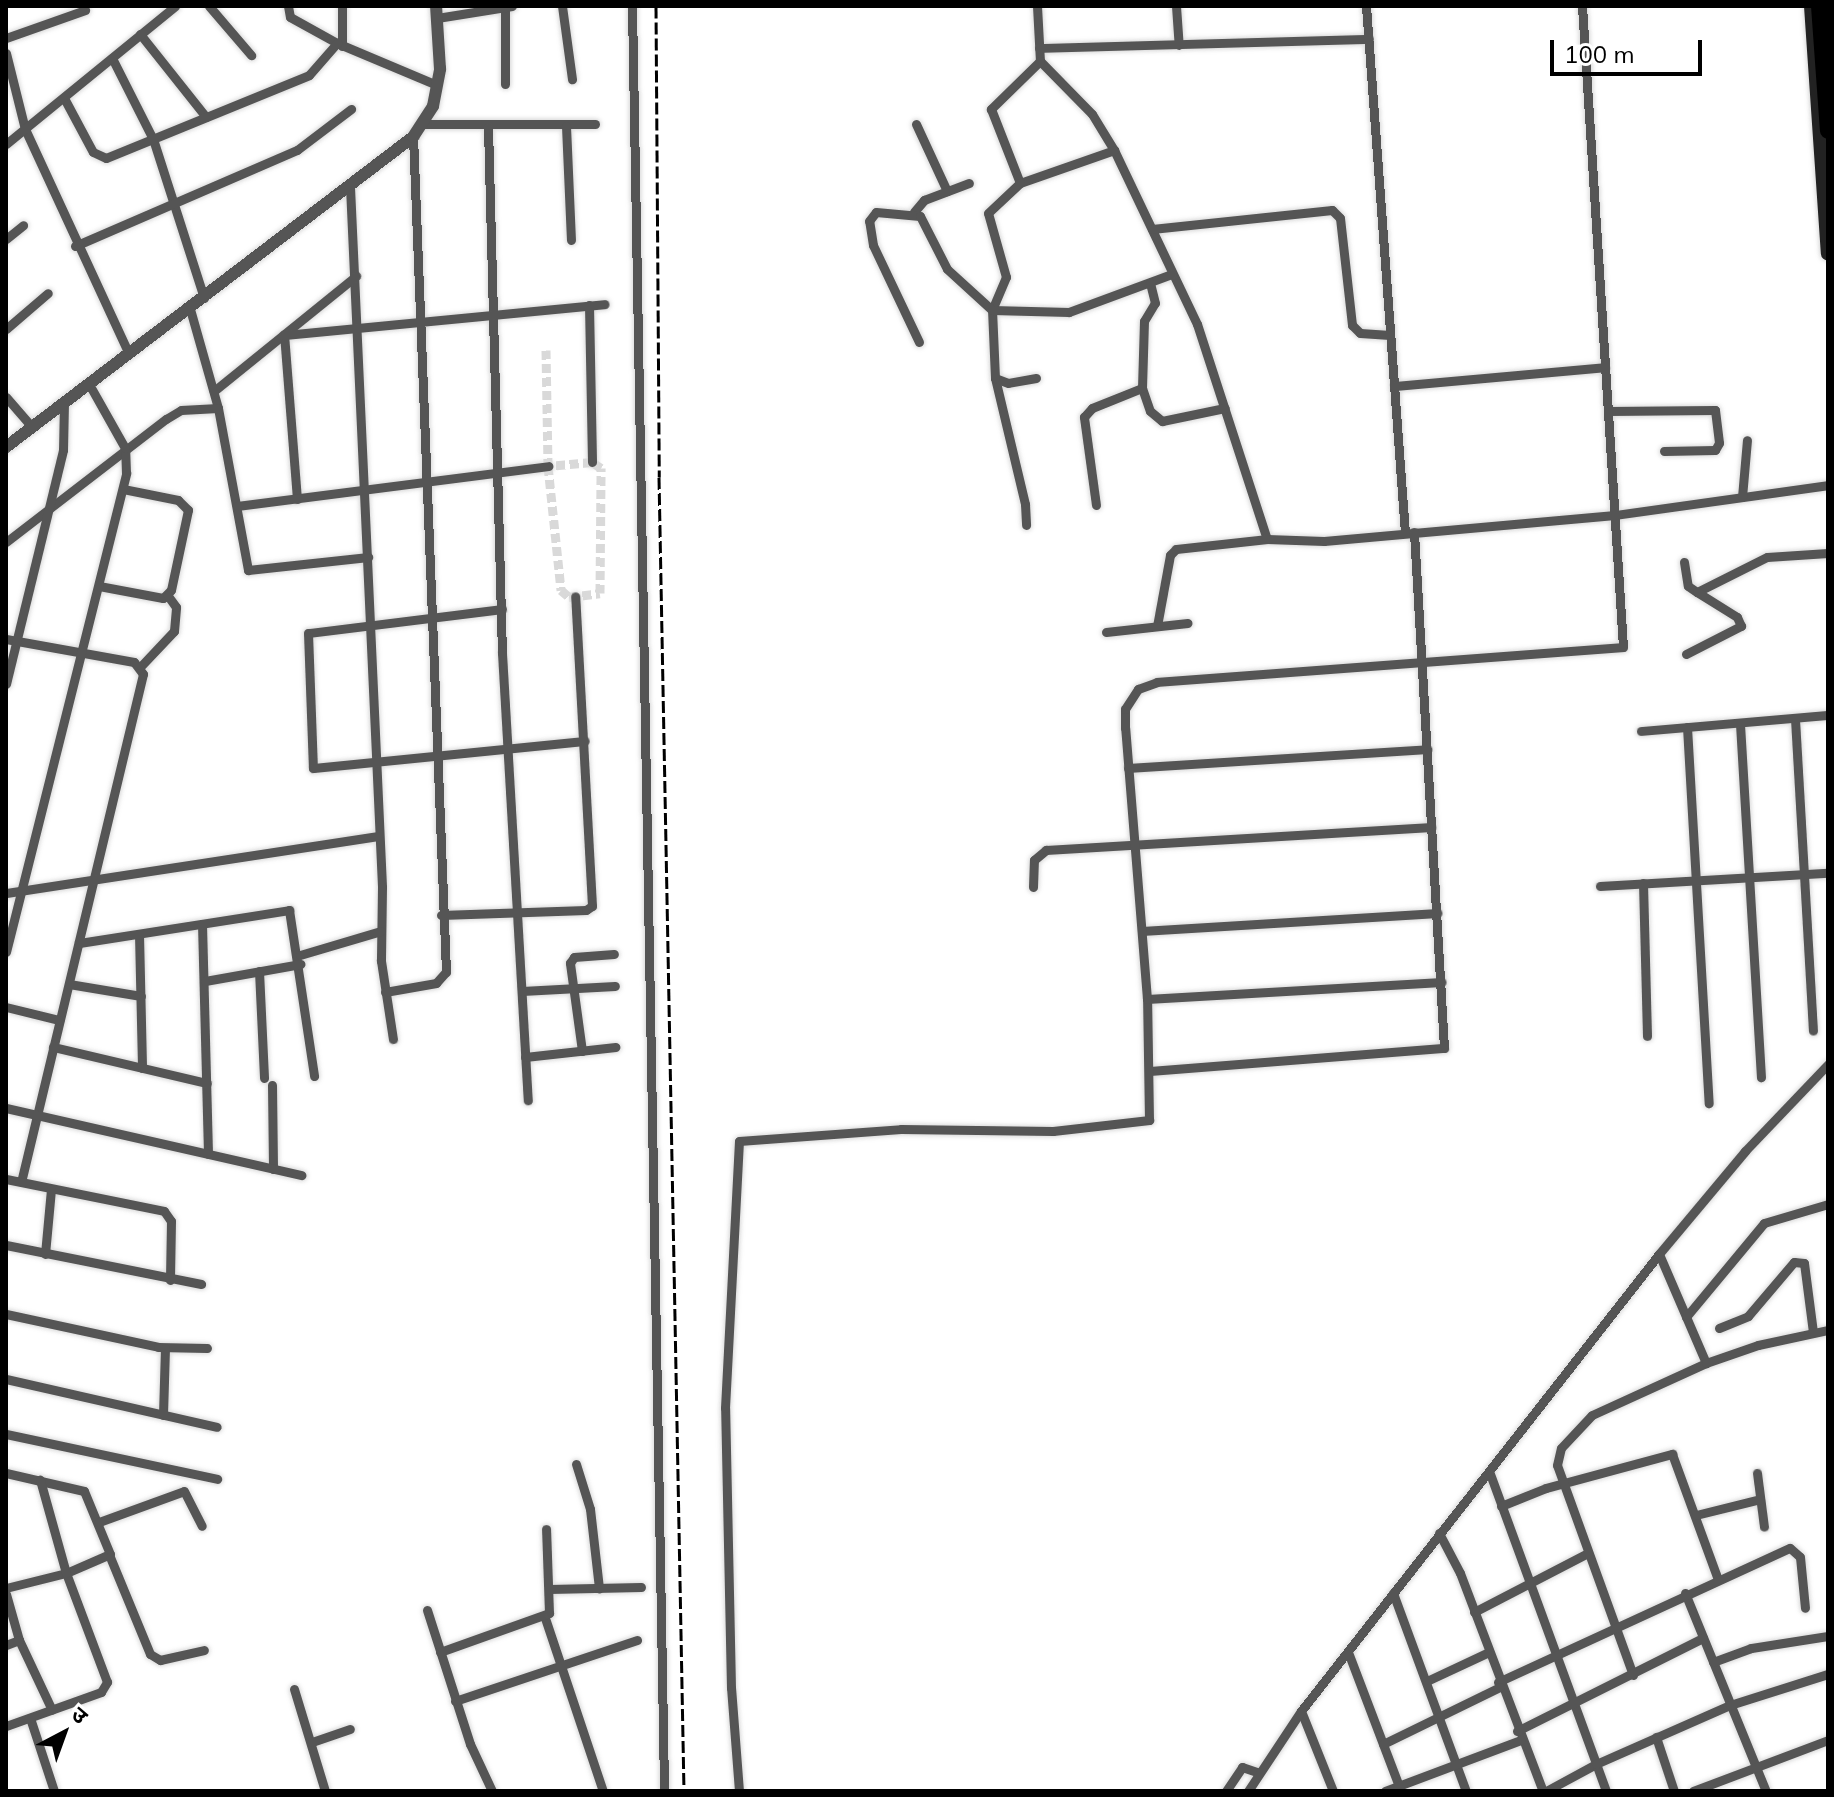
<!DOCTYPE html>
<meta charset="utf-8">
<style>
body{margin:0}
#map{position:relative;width:1834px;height:1797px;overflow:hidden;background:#fff;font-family:Mulish,"Noto Sans Devanagari",sans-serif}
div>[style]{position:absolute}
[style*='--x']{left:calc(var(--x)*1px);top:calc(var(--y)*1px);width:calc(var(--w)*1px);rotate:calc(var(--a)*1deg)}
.minor-tunnel>*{height:9px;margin-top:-4.5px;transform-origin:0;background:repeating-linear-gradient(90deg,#d9d9d9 0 9px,transparent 0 13.5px)}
.roads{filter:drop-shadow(0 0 2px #dbdbdb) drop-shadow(0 0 2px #dbdbdb)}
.minor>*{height:9px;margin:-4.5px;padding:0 4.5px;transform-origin:4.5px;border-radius:4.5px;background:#555}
.tertiary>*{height:12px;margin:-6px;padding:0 6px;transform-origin:6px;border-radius:6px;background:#555}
.secondary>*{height:14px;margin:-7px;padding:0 7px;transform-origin:7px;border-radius:7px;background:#222}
.trunk>*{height:16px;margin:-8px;padding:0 8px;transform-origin:8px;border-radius:8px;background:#000}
.rail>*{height:3px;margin-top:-1.5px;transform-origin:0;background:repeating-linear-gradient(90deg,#000 0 12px,transparent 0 16px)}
span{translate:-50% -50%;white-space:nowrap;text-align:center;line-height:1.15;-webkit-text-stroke:8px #fff;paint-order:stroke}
.frame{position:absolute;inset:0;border:8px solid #000;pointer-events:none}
.north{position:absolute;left:24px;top:1693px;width:80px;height:80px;-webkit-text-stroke:6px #fff;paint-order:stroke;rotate:41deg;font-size:22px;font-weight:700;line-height:32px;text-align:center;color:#000}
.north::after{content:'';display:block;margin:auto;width:28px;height:36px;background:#000;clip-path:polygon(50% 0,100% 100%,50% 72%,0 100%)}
.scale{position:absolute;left:1550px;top:40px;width:152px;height:36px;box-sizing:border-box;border:4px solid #000;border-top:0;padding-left:10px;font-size:24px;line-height:28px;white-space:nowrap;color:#000;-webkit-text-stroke:6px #fff;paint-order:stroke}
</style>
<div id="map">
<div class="minor-tunnel">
<i style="--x:546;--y:350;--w:116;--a:89"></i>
<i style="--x:548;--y:466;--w:125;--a:84"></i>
<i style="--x:561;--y:590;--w:11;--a:41"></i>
<i style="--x:569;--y:597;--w:31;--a:-7"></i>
<i style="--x:600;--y:593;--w:125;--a:-89.5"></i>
<i style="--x:601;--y:468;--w:11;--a:-146"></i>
<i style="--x:592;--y:462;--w:44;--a:174.8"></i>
</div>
<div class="roads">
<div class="minor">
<i style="--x:209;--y:6;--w:65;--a:49.4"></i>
<i style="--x:288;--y:6;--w:11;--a:80"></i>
<i style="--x:290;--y:17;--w:54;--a:29"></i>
<i style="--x:337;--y:43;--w:108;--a:22.8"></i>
<i style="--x:342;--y:6;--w:40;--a:90"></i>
<i style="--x:562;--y:6;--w:74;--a:82.2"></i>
<i style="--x:632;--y:6;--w:1785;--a:88.97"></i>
<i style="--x:1037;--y:6;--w:55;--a:86.9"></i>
<i style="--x:1040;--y:61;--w:74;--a:45.5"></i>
<i style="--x:1092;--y:114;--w:42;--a:58.6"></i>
<i style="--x:1114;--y:150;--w:193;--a:64.5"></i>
<i style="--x:1197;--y:324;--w:226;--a:72"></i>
<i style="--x:1267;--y:539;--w:57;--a:2"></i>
<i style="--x:1324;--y:541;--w:292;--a:-5.1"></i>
<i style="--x:1615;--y:515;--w:215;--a:-8"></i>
<i style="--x:1176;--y:6;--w:39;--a:86"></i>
<i style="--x:1366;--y:6;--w:528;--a:85.77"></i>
<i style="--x:505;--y:7;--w:77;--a:90"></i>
<i style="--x:437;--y:18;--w:76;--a:-9.1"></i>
<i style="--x:140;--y:34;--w:106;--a:51.5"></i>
<i style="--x:6;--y:38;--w:84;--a:-19.5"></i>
<i style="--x:1039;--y:48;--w:330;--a:-1.6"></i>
<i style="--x:6;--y:53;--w:78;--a:76"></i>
<i style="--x:25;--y:129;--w:248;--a:65.2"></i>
<i style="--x:112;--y:58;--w:91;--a:63.2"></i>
<i style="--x:153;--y:139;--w:167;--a:72.2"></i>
<i style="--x:1040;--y:61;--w:69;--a:135.6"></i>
<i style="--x:991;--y:109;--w:79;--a:68.6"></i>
<i style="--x:1020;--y:183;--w:100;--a:-19.3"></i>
<i style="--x:64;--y:98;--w:61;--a:61.8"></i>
<i style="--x:93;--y:152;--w:14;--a:25"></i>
<i style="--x:106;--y:158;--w:219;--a:-22.2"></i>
<i style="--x:309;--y:75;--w:43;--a:-48.8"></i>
<i style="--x:425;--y:124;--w:170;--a:0"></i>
<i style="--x:916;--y:124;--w:74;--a:65.2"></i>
<i style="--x:566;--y:126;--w:114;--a:87.5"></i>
<i style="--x:488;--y:127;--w:526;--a:88.48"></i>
<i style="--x:502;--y:653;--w:448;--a:86.7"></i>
<i style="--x:6;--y:144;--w:218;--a:-39.2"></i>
<i style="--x:350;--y:187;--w:701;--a:87.38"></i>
<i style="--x:382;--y:887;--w:74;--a:90.8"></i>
<i style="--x:381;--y:961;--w:79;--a:81.3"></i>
<i style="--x:914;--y:212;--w:16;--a:-50"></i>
<i style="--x:924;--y:200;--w:48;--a:-20.7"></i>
<i style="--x:1152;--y:229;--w:181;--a:-6"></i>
<i style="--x:1332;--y:210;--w:11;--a:45"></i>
<i style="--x:1340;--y:218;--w:108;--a:83.6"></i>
<i style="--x:1352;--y:325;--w:11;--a:45"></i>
<i style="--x:1360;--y:333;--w:30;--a:4"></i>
<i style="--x:6;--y:239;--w:22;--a:-39"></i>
<i style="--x:75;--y:246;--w:242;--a:-23.4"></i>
<i style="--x:297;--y:150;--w:68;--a:-37.2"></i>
<i style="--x:589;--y:305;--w:157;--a:88.9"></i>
<i style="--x:190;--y:309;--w:103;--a:74.2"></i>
<i style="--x:218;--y:408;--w:165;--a:79.5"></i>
<i style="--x:248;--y:570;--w:121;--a:-6.2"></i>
<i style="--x:992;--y:310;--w:36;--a:-67"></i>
<i style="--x:1006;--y:277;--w:66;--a:-105.7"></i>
<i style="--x:988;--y:213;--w:44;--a:-43.2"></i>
<i style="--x:6;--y:329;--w:55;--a:-40.6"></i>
<i style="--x:919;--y:342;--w:107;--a:-115.4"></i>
<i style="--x:873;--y:245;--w:24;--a:-99"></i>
<i style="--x:869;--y:221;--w:11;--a:-52"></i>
<i style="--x:876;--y:212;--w:44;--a:5.2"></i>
<i style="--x:920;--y:216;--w:59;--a:63"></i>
<i style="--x:947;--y:269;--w:61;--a:42.3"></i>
<i style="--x:995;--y:378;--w:130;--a:76.6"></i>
<i style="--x:1025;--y:504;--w:21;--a:87"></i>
<i style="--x:1036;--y:378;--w:28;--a:170"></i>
<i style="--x:1008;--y:383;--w:14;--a:-159"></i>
<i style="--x:995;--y:378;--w:68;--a:-92.5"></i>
<i style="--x:992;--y:310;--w:77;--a:1.5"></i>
<i style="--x:1069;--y:312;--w:110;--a:-20.3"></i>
<i style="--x:1394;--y:386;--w:212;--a:-5.1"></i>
<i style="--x:1142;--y:388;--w:24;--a:71"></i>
<i style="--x:1150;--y:411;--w:16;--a:40"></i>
<i style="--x:1162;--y:421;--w:64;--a:-11.7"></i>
<i style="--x:214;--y:391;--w:183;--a:-39"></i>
<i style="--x:6;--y:397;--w:40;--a:49"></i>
<i style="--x:1608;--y:411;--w:107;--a:-0.5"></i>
<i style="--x:1715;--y:410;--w:33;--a:83"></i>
<i style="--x:1719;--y:443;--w:8;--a:120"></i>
<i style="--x:1715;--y:450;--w:51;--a:178.9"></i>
<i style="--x:1742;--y:497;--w:57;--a:-85"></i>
<i style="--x:297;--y:499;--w:165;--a:-94.5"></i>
<i style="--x:284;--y:335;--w:322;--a:-5.5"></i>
<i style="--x:1096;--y:505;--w:89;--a:-97.8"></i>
<i style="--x:1084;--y:417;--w:12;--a:-48"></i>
<i style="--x:1092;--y:408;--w:54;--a:-21.8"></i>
<i style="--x:1142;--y:388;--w:67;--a:-88.3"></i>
<i style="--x:1144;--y:321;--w:21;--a:-59"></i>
<i style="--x:1155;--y:303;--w:21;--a:-104"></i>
<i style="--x:237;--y:506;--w:314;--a:-7.3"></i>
<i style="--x:6;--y:542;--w:202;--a:-37.6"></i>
<i style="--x:166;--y:419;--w:17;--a:-31"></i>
<i style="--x:181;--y:410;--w:37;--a:-3"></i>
<i style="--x:1684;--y:562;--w:24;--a:81"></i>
<i style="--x:1688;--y:586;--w:11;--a:34"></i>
<i style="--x:1697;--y:592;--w:78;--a:-26.6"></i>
<i style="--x:1767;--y:557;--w:61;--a:-3.8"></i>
<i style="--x:99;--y:586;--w:65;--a:10.6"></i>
<i style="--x:163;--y:598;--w:11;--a:-45"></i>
<i style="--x:171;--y:590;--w:82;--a:-78"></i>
<i style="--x:188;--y:510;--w:14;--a:-135"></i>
<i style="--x:178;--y:500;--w:56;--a:-168.7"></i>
<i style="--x:502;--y:609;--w:195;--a:172.9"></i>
<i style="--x:308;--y:633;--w:135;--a:87.9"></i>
<i style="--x:313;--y:768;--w:273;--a:-5.7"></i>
<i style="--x:1157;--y:626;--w:72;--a:-79.6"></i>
<i style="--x:1170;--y:555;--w:8;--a:-45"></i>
<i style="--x:1176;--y:549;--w:92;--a:-6.3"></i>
<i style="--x:1106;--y:632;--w:82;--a:-6.3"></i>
<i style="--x:6;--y:639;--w:130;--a:10.2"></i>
<i style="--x:134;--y:662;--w:15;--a:53"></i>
<i style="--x:143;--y:674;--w:522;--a:103.5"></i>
<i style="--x:1686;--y:654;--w:62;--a:-27"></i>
<i style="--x:1741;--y:626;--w:10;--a:-114"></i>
<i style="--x:1737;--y:617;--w:47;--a:-148"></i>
<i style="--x:141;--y:666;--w:48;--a:-46.7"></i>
<i style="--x:174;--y:631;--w:24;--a:-85"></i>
<i style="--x:176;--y:607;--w:14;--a:-126"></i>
<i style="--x:6;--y:684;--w:241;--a:-76.3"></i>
<i style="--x:63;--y:450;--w:47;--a:-88.8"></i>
<i style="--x:1795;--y:719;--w:312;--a:86.7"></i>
<i style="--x:1740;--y:724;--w:354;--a:86.6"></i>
<i style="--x:1687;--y:727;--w:377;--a:86.7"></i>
<i style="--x:1641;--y:731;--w:188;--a:-4.9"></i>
<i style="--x:1128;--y:768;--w:300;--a:-3.6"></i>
<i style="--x:1643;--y:883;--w:153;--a:88.5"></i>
<i style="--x:1600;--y:886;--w:228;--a:-3.3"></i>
<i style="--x:1033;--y:887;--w:27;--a:-88"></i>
<i style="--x:1034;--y:860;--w:16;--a:-40"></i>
<i style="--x:1046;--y:850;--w:386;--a:-3.4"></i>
<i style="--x:6;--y:893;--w:377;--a:-8.7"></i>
<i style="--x:441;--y:915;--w:145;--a:-2"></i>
<i style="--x:586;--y:910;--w:7;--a:-34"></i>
<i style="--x:592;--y:906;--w:310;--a:-93.1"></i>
<i style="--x:202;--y:924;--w:230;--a:88.5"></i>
<i style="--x:1142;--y:931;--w:296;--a:-3.5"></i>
<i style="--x:139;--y:934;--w:134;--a:88.7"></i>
<i style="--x:79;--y:943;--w:213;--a:-8.9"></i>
<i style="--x:289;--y:910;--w:168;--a:81.4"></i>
<i style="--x:6;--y:952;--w:494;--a:-75.9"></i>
<i style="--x:126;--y:473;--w:25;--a:-92"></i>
<i style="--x:125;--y:448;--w:73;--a:-119.4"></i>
<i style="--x:300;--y:955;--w:84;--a:-16.5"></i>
<i style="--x:259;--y:971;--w:107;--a:87.3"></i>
<i style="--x:205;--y:981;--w:97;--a:-10.1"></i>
<i style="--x:69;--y:984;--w:73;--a:9.5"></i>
<i style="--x:522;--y:991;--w:93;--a:-3.1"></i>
<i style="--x:385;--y:992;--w:52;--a:-10"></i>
<i style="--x:436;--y:983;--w:15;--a:-48"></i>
<i style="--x:446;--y:972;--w:836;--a:-92.26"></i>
<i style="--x:1147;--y:999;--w:295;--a:-3.3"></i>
<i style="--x:6;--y:1007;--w:55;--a:13.8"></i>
<i style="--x:53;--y:1047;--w:158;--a:13.2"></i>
<i style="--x:582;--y:1051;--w:89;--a:-97.8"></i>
<i style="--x:570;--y:963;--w:7;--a:-56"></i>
<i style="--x:574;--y:957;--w:40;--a:-4.3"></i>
<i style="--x:525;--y:1057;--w:91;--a:-6.3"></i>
<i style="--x:1151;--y:1071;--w:294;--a:-4.5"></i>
<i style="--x:1444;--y:1048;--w:517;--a:-93.33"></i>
<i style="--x:272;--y:1085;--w:84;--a:89.3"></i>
<i style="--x:6;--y:1108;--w:303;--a:12.8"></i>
<i style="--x:6;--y:1179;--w:161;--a:11.4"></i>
<i style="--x:164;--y:1211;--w:12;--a:55"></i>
<i style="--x:171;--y:1221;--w:59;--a:91"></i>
<i style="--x:6;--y:1245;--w:199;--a:11.3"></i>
<i style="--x:45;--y:1254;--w:65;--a:-84.7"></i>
<i style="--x:1659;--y:1254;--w:119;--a:66.7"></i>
<i style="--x:6;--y:1314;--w:156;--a:12.2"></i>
<i style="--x:158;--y:1347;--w:49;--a:1.2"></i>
<i style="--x:1686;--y:1317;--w:122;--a:-50.3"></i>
<i style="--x:1764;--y:1223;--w:67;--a:-16.5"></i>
<i style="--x:1719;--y:1328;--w:31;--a:-22"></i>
<i style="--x:1748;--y:1316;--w:71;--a:-49.6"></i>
<i style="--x:1794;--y:1262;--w:10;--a:6"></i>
<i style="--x:1804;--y:1263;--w:70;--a:82.6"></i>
<i style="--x:6;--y:1379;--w:216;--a:12.8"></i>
<i style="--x:163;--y:1415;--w:67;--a:-88.3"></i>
<i style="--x:6;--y:1434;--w:216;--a:12"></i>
<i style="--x:576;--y:1464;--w:47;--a:72.7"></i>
<i style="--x:590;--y:1509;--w:80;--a:83.5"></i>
<i style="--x:1489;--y:1471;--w:312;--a:69.9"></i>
<i style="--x:1596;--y:1764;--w:57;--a:151.6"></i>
<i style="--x:6;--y:1473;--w:80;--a:13"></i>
<i style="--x:84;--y:1491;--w:68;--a:67.6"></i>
<i style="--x:110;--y:1554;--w:48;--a:156.6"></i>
<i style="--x:66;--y:1573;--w:62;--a:166"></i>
<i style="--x:1757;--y:1473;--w:54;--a:82.6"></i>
<i style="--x:1501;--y:1506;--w:48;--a:-21.8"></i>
<i style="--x:1546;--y:1488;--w:131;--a:-15.1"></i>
<i style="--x:1672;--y:1454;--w:131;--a:69.9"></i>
<i style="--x:1696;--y:1515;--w:66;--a:-14"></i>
<i style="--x:99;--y:1522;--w:90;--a:-20"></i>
<i style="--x:184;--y:1491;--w:39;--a:63"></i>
<i style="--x:1439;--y:1533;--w:45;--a:62.3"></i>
<i style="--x:1460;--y:1573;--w:233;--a:69.2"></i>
<i style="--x:110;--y:1557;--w:105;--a:67.6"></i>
<i style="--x:150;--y:1654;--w:12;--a:31"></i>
<i style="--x:160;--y:1660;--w:45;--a:-12.8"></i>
<i style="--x:549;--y:1589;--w:92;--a:-1.2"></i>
<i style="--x:1393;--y:1593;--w:211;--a:69.8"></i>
<i style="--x:1685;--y:1593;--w:214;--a:67.8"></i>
<i style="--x:6;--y:1594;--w:48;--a:74.2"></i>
<i style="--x:19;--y:1640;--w:77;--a:64.8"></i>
<i style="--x:427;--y:1610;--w:141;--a:72.2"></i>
<i style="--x:470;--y:1744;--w:52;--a:64.9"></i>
<i style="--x:1474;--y:1612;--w:126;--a:-27.4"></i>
<i style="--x:545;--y:1618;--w:182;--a:71.5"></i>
<i style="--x:6;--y:1645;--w:14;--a:-21"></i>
<i style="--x:440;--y:1652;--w:116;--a:-19.7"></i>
<i style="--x:549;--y:1613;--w:84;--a:-92"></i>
<i style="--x:1348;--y:1652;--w:143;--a:69.2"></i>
<i style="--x:1713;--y:1662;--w:40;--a:-20.2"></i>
<i style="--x:1751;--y:1648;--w:78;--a:-8.9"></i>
<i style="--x:1633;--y:1675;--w:223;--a:-109.9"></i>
<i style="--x:1557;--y:1465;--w:17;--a:-77"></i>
<i style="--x:1561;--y:1448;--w:45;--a:-46.8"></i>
<i style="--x:1592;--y:1415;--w:125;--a:-24.5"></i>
<i style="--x:1706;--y:1363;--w:55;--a:-19.1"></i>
<i style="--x:1758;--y:1345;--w:72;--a:-12.1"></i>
<i style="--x:1429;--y:1680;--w:64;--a:-25"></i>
<i style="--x:1498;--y:1682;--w:321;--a:-24.7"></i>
<i style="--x:1790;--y:1548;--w:13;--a:42"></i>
<i style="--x:1800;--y:1557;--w:51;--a:84.4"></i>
<i style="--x:294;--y:1689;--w:107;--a:73.1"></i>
<i style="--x:455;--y:1701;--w:192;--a:-18.5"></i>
<i style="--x:1301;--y:1711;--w:86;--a:68.2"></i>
<i style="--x:30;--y:1718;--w:77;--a:71.8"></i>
<i style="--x:6;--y:1726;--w:101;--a:-19.7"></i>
<i style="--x:101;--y:1692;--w:12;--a:-59"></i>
<i style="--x:107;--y:1682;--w:116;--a:-110.6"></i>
<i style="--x:66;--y:1573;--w:97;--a:-105.6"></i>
<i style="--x:1517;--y:1731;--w:208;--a:-26.6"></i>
<i style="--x:1656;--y:1737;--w:57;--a:71.6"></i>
<i style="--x:312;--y:1742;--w:40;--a:-18.9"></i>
<i style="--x:1383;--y:1744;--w:130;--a:-26"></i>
<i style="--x:739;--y:1791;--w:103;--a:-94.4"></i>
<i style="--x:731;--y:1688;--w:280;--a:-91.2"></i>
<i style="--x:725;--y:1408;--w:267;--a:-87"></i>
<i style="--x:739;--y:1141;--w:162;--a:-4.2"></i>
<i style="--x:901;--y:1129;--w:152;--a:0.8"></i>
<i style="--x:1053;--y:1131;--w:97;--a:-6.5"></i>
<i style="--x:1149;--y:1120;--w:121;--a:-90.9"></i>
<i style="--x:1147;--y:999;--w:272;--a:-94.6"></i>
<i style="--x:1125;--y:728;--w:19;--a:-90"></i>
<i style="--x:1125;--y:709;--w:24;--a:-57"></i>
<i style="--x:1138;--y:689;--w:20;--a:-20"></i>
<i style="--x:1157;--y:682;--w:467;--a:-4.3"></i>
<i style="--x:1623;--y:647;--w:642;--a:-93.66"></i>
<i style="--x:1226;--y:1791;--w:29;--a:-56"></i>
<i style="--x:1242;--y:1767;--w:18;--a:19"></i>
<i style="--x:1248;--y:1791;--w:96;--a:-56.5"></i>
<i style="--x:1301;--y:1711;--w:581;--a:-51.93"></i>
<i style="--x:1659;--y:1254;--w:134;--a:-50.1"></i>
<i style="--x:1745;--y:1151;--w:120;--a:-46.3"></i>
<i style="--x:1385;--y:1791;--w:145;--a:-20.6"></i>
<i style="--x:1606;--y:1791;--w:29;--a:-110"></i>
<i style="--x:1596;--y:1764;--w:146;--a:-23.8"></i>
<i style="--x:1730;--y:1705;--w:103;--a:-17.6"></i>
<i style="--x:1693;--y:1791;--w:144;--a:-20.7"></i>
</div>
<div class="tertiary">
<i style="--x:6;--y:447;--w:512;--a:-37.3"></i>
<i style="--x:413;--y:137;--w:37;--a:-57"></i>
<i style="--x:433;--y:106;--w:38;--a:-79"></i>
<i style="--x:440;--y:69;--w:63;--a:-93.6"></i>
</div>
<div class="secondary">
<i style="--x:1811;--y:6;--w:248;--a:86.1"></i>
</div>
<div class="trunk">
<i style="--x:1819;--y:6;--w:125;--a:85.9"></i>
</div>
</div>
<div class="rail">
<i style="--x:656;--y:6;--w:471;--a:89.6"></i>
<i style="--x:659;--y:477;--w:1314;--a:88.91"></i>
</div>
<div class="frame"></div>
<div class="north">उ</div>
<div class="scale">100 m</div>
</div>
